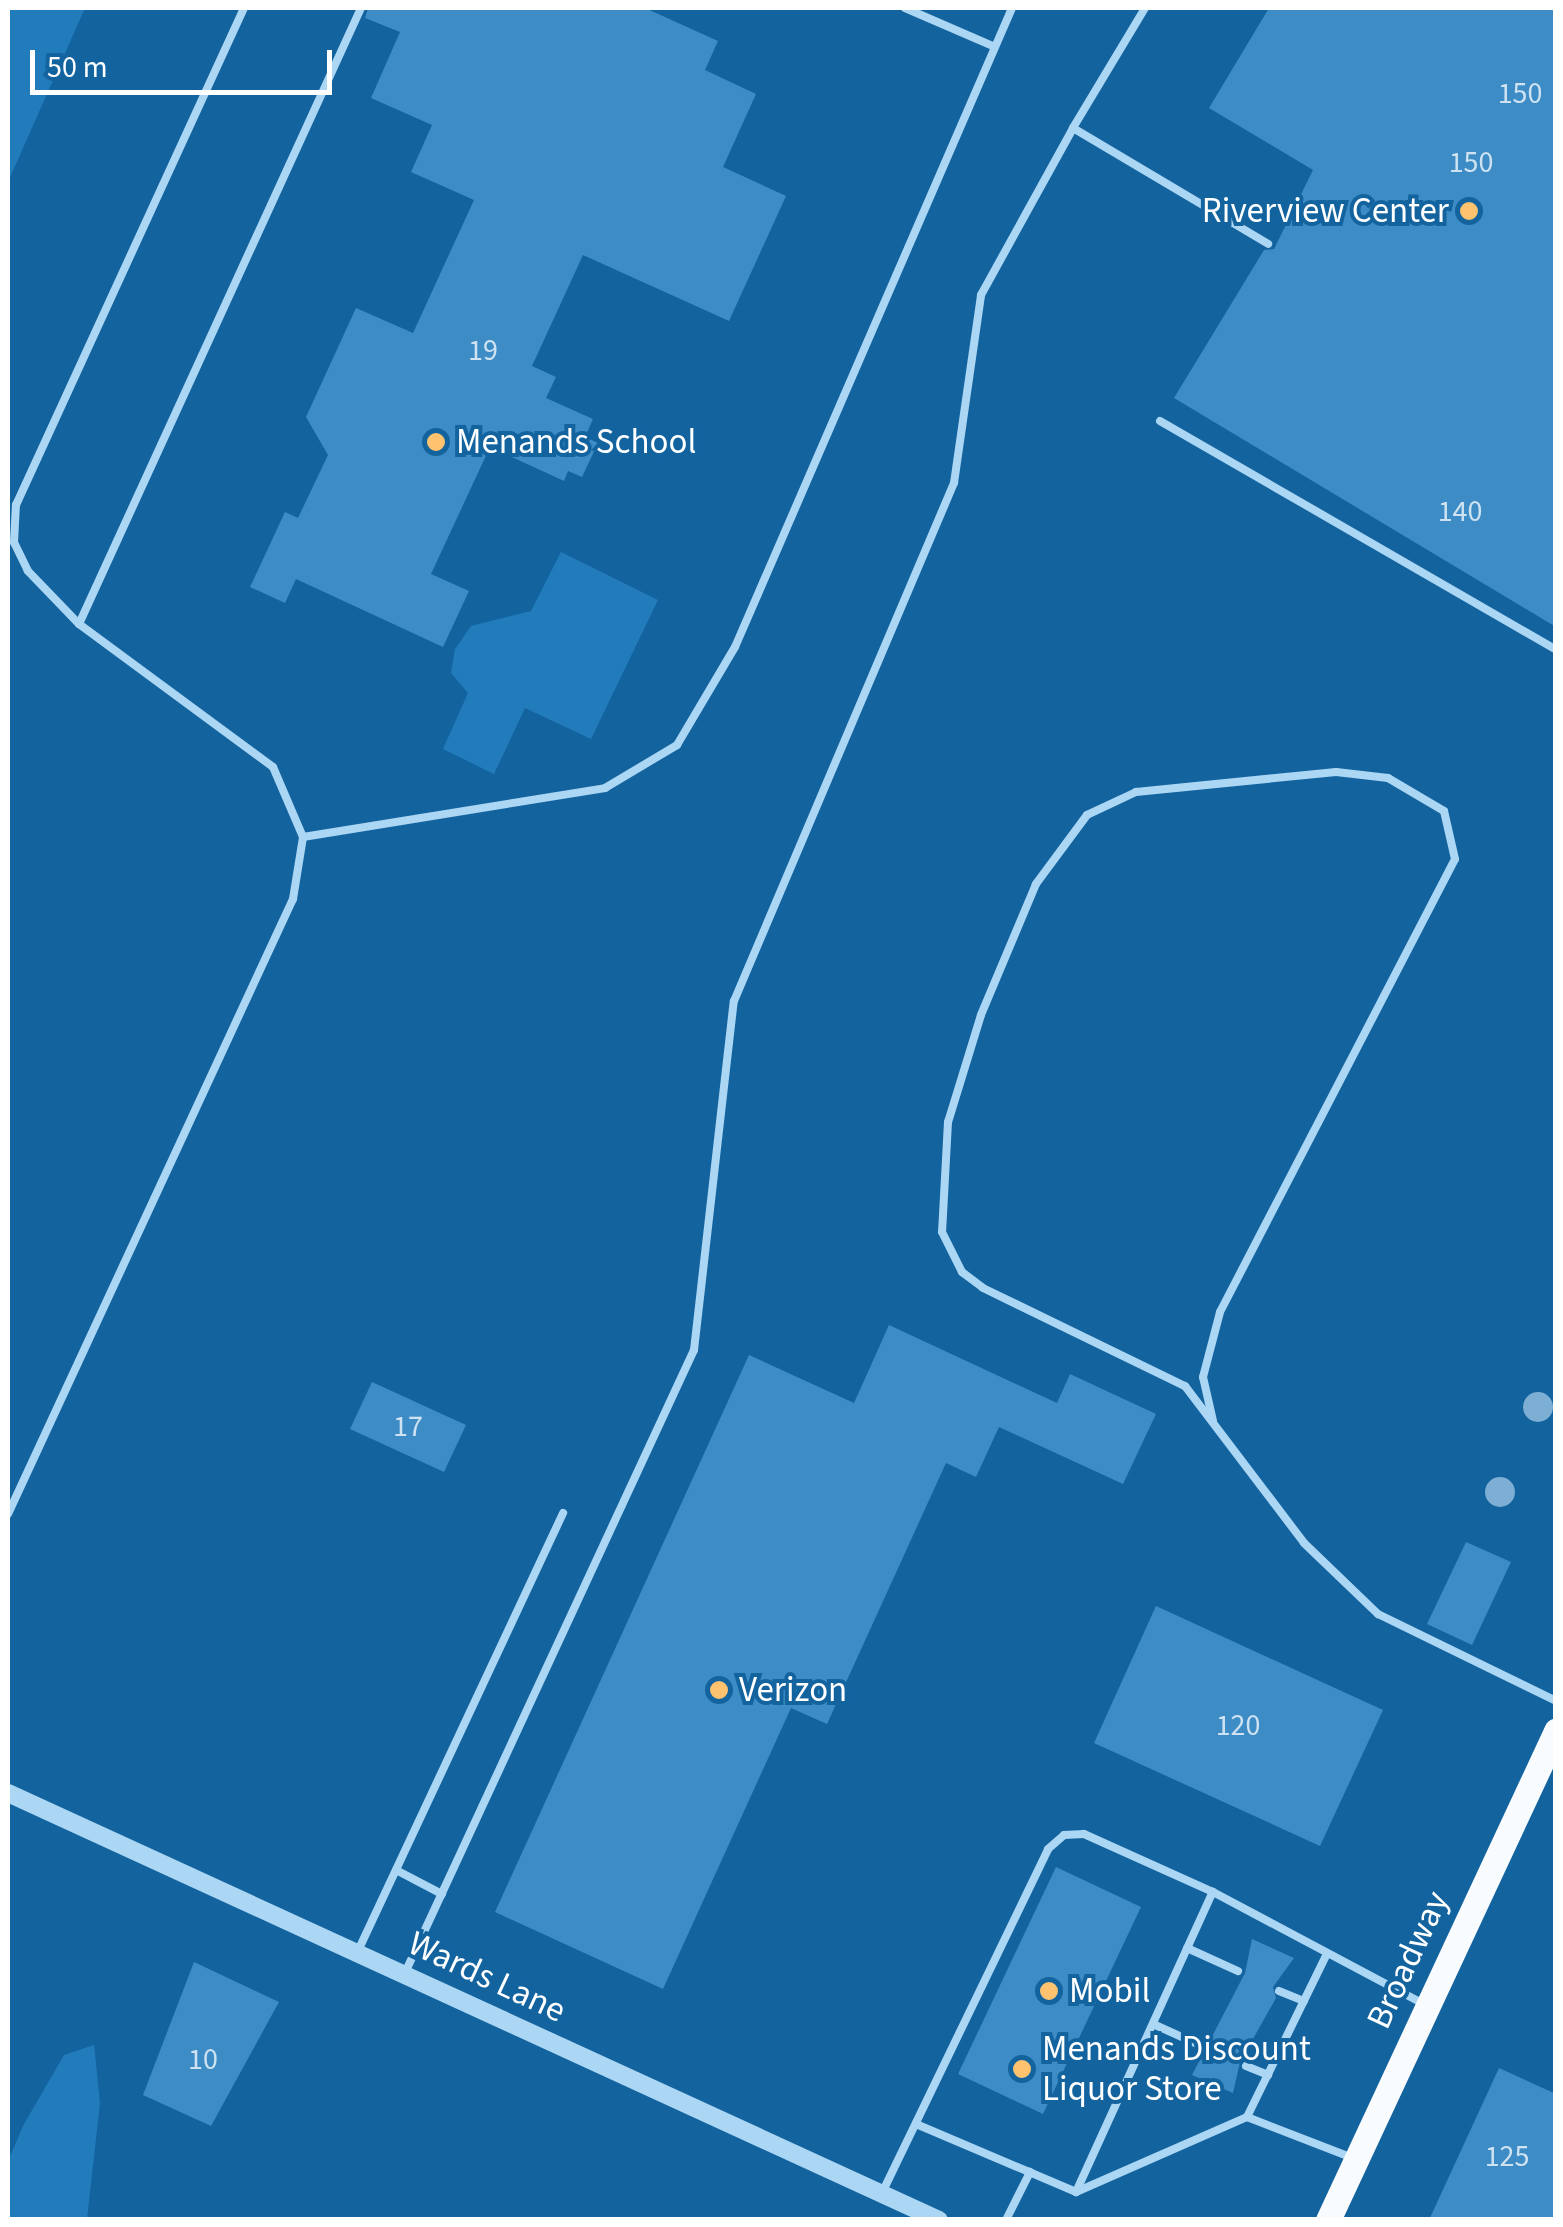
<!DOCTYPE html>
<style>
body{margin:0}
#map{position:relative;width:1563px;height:2227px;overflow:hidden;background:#13639f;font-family:"Source Sans 3",sans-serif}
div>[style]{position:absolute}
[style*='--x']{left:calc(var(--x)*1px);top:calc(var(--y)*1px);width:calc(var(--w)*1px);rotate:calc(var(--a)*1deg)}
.green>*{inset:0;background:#227cbc}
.building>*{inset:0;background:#3d8cc6}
.service>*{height:8px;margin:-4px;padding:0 4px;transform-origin:4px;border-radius:4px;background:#abd6f4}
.tertiary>*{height:18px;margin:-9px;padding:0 9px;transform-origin:9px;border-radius:9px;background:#abd6f4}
.primary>*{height:25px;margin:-12.5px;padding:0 12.5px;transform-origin:12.5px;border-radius:12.5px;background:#f9fcff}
.trees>*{width:30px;height:30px;margin:-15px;border-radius:50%;background:#7daed3}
.dots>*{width:28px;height:28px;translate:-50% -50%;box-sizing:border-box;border:5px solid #13639f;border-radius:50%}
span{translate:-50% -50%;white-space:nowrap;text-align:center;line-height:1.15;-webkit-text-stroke:8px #13639f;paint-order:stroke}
.number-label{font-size:30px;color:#cee2f1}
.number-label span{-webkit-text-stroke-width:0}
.poi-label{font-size:35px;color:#fff}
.right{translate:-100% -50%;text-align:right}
.left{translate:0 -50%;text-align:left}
.street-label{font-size:35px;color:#fff}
.frame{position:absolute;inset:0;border:10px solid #fff;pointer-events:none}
.scale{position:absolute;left:30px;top:50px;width:302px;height:45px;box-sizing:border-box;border:5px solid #fff;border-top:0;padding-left:12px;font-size:30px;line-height:35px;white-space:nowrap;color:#fff;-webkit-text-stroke:8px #13639f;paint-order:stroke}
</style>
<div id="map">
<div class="green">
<i style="clip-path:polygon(8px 8px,85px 8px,8px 182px)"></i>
<i style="clip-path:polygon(561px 552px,658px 600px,591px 739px,525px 708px,494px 774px,443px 749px,468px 693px,451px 673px,455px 649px,471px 626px,531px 611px)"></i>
<i style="clip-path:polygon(94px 2045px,100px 2103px,87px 2219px,8px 2219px,8px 2161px,24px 2124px,64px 2055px)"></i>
</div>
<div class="building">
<i style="clip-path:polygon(368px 8px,645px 8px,718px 41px,705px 70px,756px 94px,723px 167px,786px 196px,729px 321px,583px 255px,532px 366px,556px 377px,546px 398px,593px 419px,585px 437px,598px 443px,582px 477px,568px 471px,564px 481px,490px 447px,431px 574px,469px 591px,443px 647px,296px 579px,285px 603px,250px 587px,285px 512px,298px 518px,328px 455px,306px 417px,356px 308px,413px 333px,474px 200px,411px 172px,432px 125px,371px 98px,400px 32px,365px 18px)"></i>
<i style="clip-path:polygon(1269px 8px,1556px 8px,1556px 627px,1174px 398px,1264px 250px,1274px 249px,1313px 170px,1209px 108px)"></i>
<i style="clip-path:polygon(889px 1325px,1057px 1403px,1070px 1374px,1156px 1414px,1123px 1484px,999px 1427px,976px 1477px,946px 1463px,827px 1724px,791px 1708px,663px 1989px,495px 1912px,749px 1355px,854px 1403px)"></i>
<i style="clip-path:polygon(372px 1382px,466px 1425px,444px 1472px,350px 1429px)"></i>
<i style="clip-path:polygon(1466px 1542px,1511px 1562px,1472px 1645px,1427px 1624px)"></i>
<i style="clip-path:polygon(1156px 1606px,1383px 1710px,1320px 1846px,1094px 1743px)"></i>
<i style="clip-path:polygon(1056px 1867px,1141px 1907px,1043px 2114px,958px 2074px)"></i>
<i style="clip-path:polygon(1252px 1939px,1294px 1958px,1273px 1987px,1276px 1998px,1240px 2062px,1233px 2093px,1192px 2075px,1245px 1973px)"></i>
<i style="clip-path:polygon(194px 1962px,279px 2002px,211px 2126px,143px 2095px)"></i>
<i style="clip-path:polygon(1499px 2068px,1556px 2094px,1556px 2220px,1429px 2220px)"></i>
</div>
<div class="service">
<i style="--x:905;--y:8;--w:96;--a:23.4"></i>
<i style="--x:1145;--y:8;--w:140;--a:121"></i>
<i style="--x:1073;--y:128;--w:227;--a:30.7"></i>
<i style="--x:1160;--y:421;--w:457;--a:30"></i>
<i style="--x:79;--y:624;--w:74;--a:-133.9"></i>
<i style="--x:28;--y:571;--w:32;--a:-116"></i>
<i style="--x:14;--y:542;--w:37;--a:-87"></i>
<i style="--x:16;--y:505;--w:547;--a:-65.36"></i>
<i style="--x:303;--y:837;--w:306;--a:-9.2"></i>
<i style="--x:605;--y:788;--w:84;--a:-30.8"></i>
<i style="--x:677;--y:745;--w:114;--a:-59.4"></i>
<i style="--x:735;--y:647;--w:696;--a:-66.56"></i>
<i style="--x:1213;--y:1421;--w:45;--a:-102.8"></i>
<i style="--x:1203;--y:1377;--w:67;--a:-75.3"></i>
<i style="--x:1220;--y:1312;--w:510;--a:-62.58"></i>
<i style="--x:1455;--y:859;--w:49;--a:-102.9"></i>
<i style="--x:1444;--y:811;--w:65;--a:-149.5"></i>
<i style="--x:1388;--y:778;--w:52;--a:-173.4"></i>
<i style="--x:1336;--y:772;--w:201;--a:174.3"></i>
<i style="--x:1136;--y:792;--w:54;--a:154.9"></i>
<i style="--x:1087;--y:815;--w:86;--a:126.5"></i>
<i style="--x:1036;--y:884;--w:142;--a:112.8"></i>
<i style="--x:981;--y:1015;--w:112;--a:107.1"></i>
<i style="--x:948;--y:1122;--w:110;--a:93.1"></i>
<i style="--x:942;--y:1232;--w:45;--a:63.4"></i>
<i style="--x:962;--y:1272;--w:26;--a:37"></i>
<i style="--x:983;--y:1288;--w:225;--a:25.9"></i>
<i style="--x:1185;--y:1386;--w:197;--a:52.8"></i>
<i style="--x:1304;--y:1543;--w:103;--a:43.8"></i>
<i style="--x:1378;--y:1614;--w:198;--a:26"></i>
<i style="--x:8;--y:1514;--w:678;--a:-65.14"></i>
<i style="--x:293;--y:899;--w:63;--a:-80.8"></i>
<i style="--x:303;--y:837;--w:76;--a:-113.2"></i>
<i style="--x:273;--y:767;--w:241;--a:-143.6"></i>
<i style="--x:79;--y:624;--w:677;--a:-65.4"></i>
<i style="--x:396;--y:1870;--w:52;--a:27.6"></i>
<i style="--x:1187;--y:1948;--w:56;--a:24.3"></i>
<i style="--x:357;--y:1953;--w:486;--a:-64.9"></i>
<i style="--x:404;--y:1975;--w:689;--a:-65.11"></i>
<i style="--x:694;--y:1350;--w:351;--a:-83.5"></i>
<i style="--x:734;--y:1001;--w:563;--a:-66.99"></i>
<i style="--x:954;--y:483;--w:190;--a:-81.8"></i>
<i style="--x:981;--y:295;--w:191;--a:-61.1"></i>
<i style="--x:1279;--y:1991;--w:27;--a:22"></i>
<i style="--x:1153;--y:2024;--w:56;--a:24.3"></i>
<i style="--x:1246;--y:2066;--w:24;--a:22"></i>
<i style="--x:1247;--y:2117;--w:110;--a:21.2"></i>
<i style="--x:916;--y:2124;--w:174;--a:23"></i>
<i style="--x:1076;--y:2192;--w:187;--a:-23.7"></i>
<i style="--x:1247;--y:2117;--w:182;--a:-63.9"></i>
<i style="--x:1076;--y:2192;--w:330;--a:-65.5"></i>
<i style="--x:882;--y:2193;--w:382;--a:-64.2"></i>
<i style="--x:1048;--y:1849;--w:21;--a:-41"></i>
<i style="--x:1064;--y:1835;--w:20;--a:-3"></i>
<i style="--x:1084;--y:1834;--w:141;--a:24.2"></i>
<i style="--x:1213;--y:1892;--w:237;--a:28"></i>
<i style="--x:1006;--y:2220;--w:54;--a:-63.4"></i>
</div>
<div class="tertiary">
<i style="--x:8;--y:1793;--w:1024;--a:24.64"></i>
</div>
<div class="primary">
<i style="--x:1328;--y:2220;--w:540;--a:-65"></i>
</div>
<div class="trees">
<i style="left:1538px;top:1407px"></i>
<i style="left:1500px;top:1492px"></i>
</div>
<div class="dots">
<i style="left:1469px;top:211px;background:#ffc26f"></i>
<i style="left:436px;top:442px;background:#ffc26f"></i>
<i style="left:719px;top:1690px;background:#ffc26f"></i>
<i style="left:1049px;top:1991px;background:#ffc26f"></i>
<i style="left:1022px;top:2069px;background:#ffc26f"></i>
</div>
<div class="number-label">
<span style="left:1520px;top:94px">150</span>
<span style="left:1471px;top:163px">150</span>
<span style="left:483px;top:351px">19</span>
<span style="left:1460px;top:512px">140</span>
<span style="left:408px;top:1427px">17</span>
<span style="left:1238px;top:1726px">120</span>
<span style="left:203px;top:2060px">10</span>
<span style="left:1507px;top:2157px">125</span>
</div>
<div class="poi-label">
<span class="right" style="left:1449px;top:211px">Riverview Center</span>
<span class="left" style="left:456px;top:442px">Menands School</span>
<span class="left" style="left:739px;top:1690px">Verizon</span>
<span class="left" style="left:1069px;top:1991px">Mobil</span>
<span class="left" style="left:1042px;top:2069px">Menands Discount<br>Liquor Store</span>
</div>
<div class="street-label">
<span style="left:1408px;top:1960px;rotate:-65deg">Broadway</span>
<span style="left:487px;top:1977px;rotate:25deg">Wards Lane</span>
</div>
<div class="frame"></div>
<div class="scale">50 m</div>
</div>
